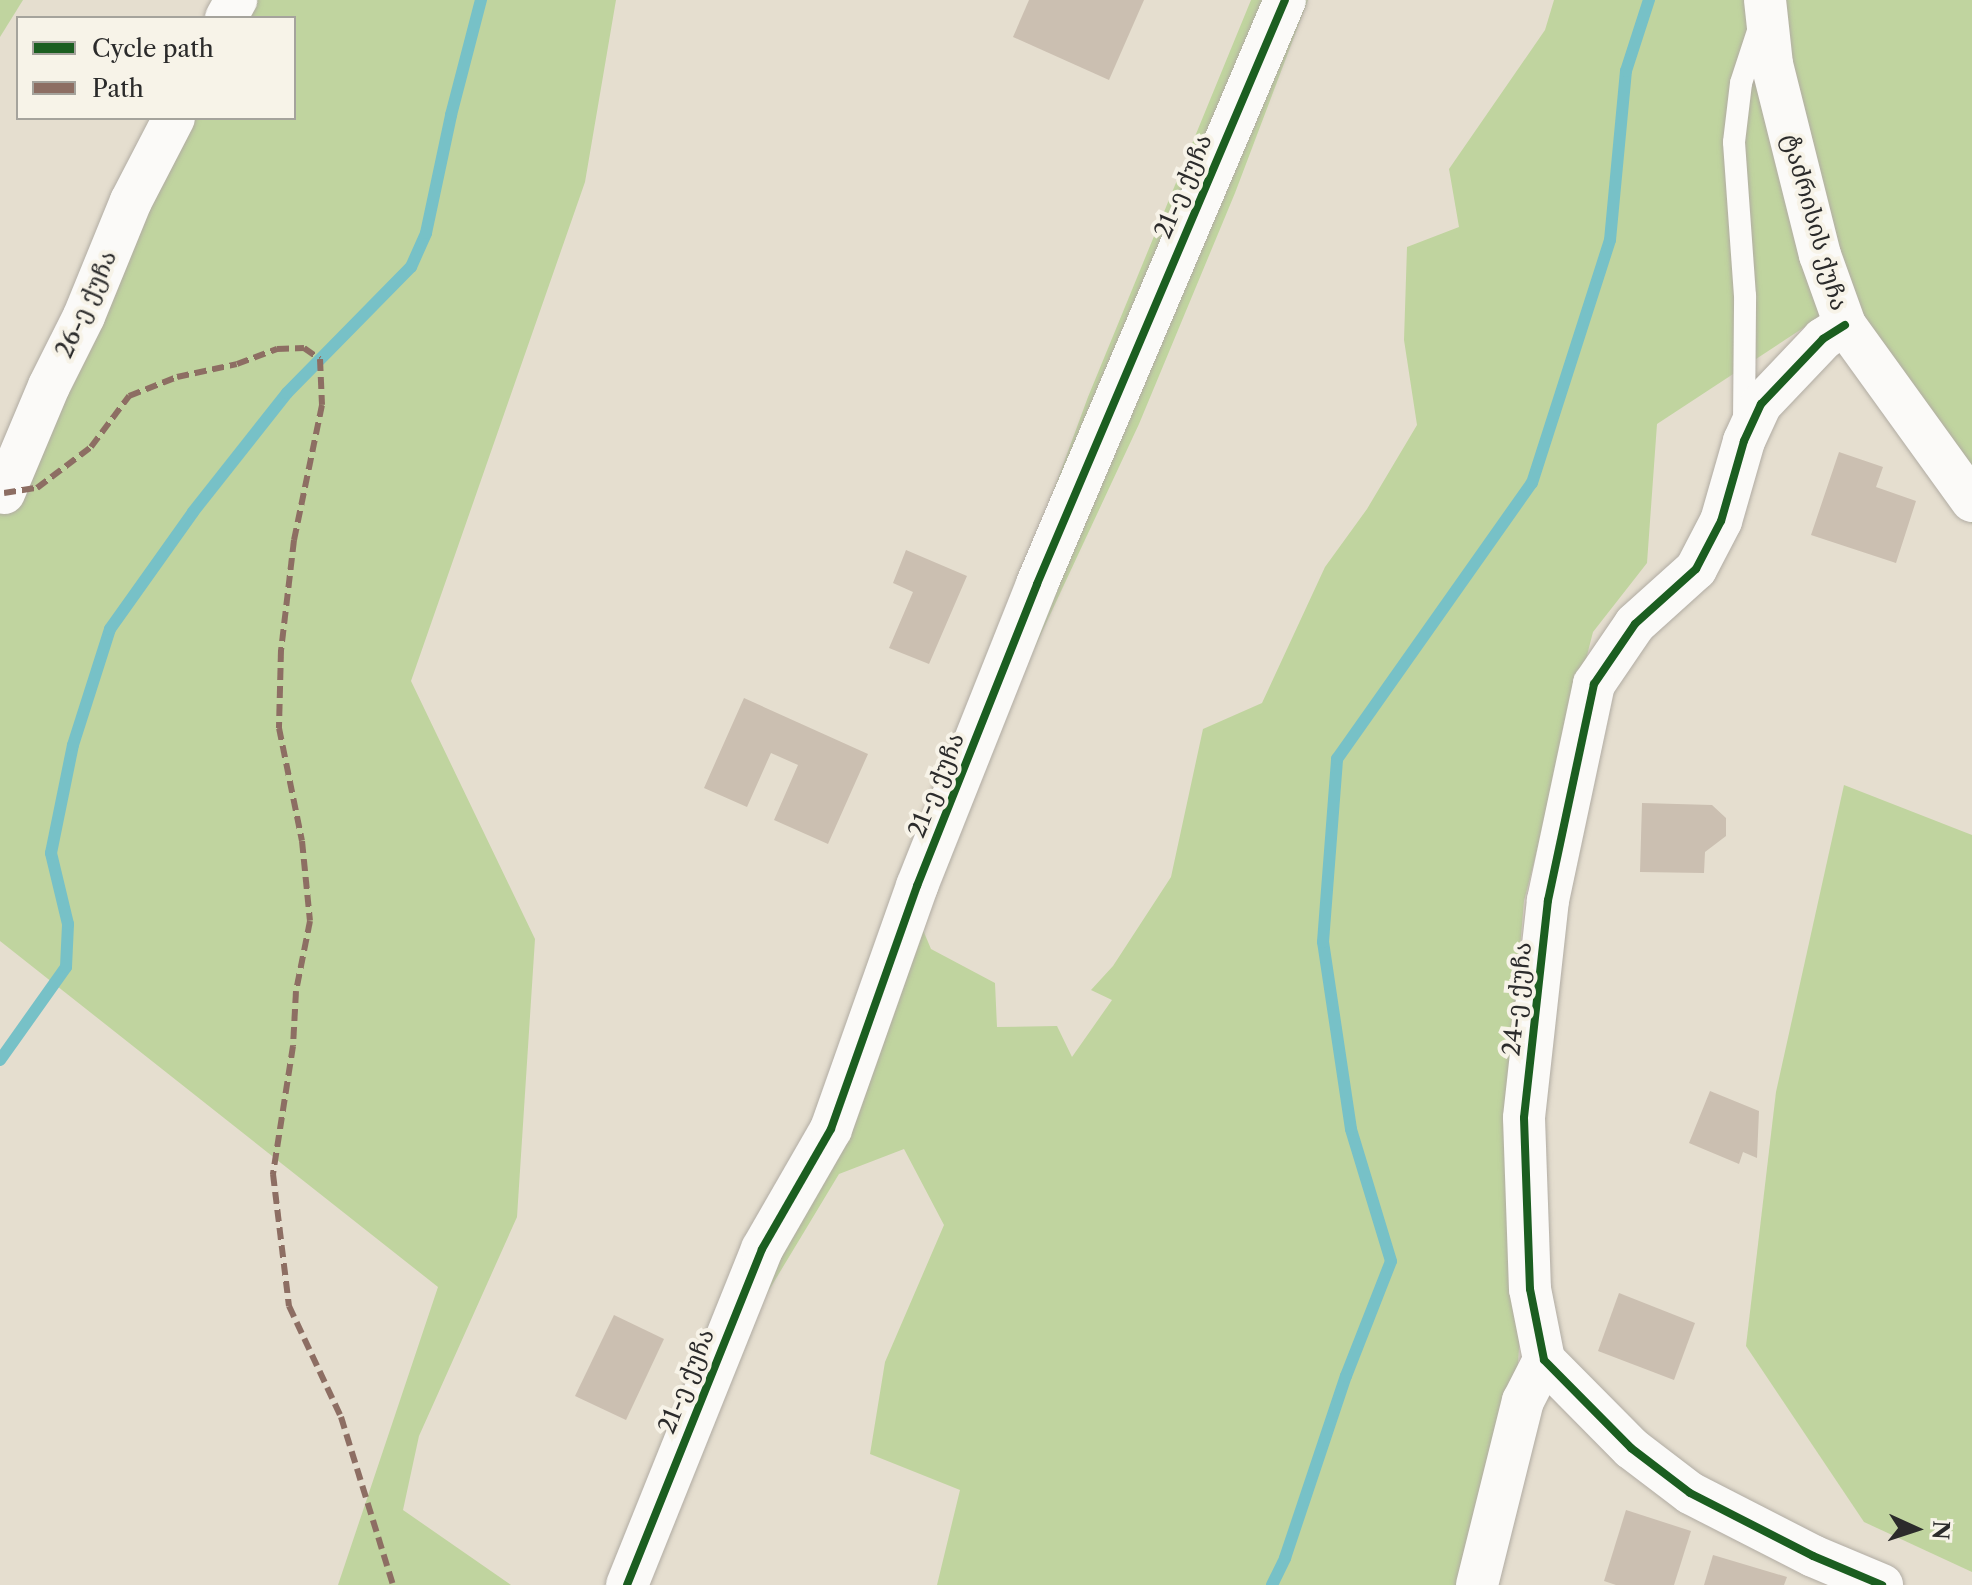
<!DOCTYPE html>
<meta charset="utf-8">
<style>
body{margin:0}
#map{position:relative;width:1972px;height:1585px;overflow:hidden;background:#e5decf;font-family:"Libre Caslon Text","Noto Serif Georgian",serif}
div>[style]{position:absolute}
[style*='--x']{left:calc(var(--x)*1px);top:calc(var(--y)*1px);width:calc(var(--w)*1px);rotate:calc(var(--a)*1deg)}
.green>*{inset:0;background:#c0d49f}
.stream>*{height:12px;margin:-6px;padding:0 6px;transform-origin:6px;border-radius:6px;background:#77c1c7}
.building>*{inset:0;background:#cbbfb1}
.roads{filter:drop-shadow(0 0 2px #b1aca3) drop-shadow(0 0 2px #b1aca3)}
.service>*{height:22px;margin:-11px;padding:0 11px;transform-origin:11px;border-radius:11px;background:#fbfaf8}
.minor>*{height:42px;margin:-21px;padding:0 21px;transform-origin:21px;border-radius:21px;background:#fbfaf8}
.quiet>*{height:6px;margin-top:-3px;transform-origin:0;background:repeating-linear-gradient(90deg,#8d6e63 0 12px,transparent 0 18px)}
.cycleway>*{height:8px;margin:-4px;padding:0 4px;transform-origin:4px;border-radius:4px;background:#1b5e20}
span{translate:-50% -50%;white-space:nowrap;text-align:center;line-height:1.15;-webkit-text-stroke:8px #f7f3e8;paint-order:stroke}
.street-label{font-size:24px;color:#2b2b2b}
.legend{position:absolute;left:16px;top:16px;width:280px;height:104px;box-sizing:border-box;background:#f7f3e8;border:2px solid #a5a39c;margin:0;padding:10px 14px;list-style:none;font-size:24px;color:#2b2b2b}
.legend li{display:flex;align-items:center;gap:16px;height:40px}
.legend b{width:40px;border:2px solid #a5a39c}
.north{position:absolute;left:1876px;top:1489px;width:80px;height:80px;-webkit-text-stroke:6px #f7f3e8;paint-order:stroke;rotate:93deg;font-size:22px;font-weight:700;line-height:32px;text-align:center;color:#2b2b2b}
.north::after{content:'';display:block;margin:auto;width:28px;height:36px;background:#2b2b2b;clip-path:polygon(50% 0,100% 100%,50% 72%,0 100%)}
</style>
<div id="map">
<div class="green">
<i style="clip-path:polygon(0 0,23px 0,0 37px)"></i>
<i style="clip-path:polygon(243px 0,616px 0,585px 182px,411px 681px,535px 939px,517px 1217px,419px 1436px,403px 1510px,511px 1585px,338px 1585px,438px 1287px,0 941px,0 492px,189px 118px,294px 118px,294px 18px,235px 18px)"></i>
<i style="clip-path:polygon(1251px 0,1308px 0,1235px 193px,1139px 424px,994px 735px,920px 923px,931px 949px,995px 983px,997px 1027px,1057px 1026px,1072px 1057px,1112px 1000px,1091px 990px,1113px 966px,1171px 877px,1203px 729px,1262px 703px,1325px 567px,1367px 509px,1417px 425px,1404px 340px,1407px 247px,1459px 227px,1449px 169px,1545px 30px,1554px 0,1972px 0,1972px 524px,1876px 391px,1829px 311px,1657px 424px,1647px 563px,1593px 632px,1524px 901px,1505px 1123px,1521px 1321px,1513px 1432px,1476px 1585px,937px 1585px,960px 1490px,870px 1454px,885px 1362px,944px 1225px,904px 1149px,839px 1174px,716px 1378px,824px 1114px,1088px 397px)"></i>
<i style="clip-path:polygon(1844px 785px,1972px 835px,1972px 1572px,1864px 1522px,1746px 1346px,1776px 1092px)"></i>
</div>
<div class="stream">
<i style="--x:0;--y:1060;--w:114;--a:-54.6"></i>
<i style="--x:66;--y:967;--w:43;--a:-87.3"></i>
<i style="--x:68;--y:924;--w:73;--a:-103.5"></i>
<i style="--x:51;--y:853;--w:110;--a:-78.5"></i>
<i style="--x:73;--y:745;--w:122;--a:-72.3"></i>
<i style="--x:110;--y:629;--w:143;--a:-54.6"></i>
<i style="--x:193;--y:512;--w:152;--a:-51.7"></i>
<i style="--x:287;--y:393;--w:177;--a:-45.5"></i>
<i style="--x:411;--y:267;--w:37;--a:-66"></i>
<i style="--x:426;--y:233;--w:121;--a:-78"></i>
<i style="--x:451;--y:115;--w:119;--a:-75.4"></i>
<i style="--x:1272;--y:1585;--w:30;--a:-64"></i>
<i style="--x:1285;--y:1558;--w:192;--a:-71.5"></i>
<i style="--x:1346;--y:1376;--w:123;--a:-68.6"></i>
<i style="--x:1391;--y:1261;--w:138;--a:-106.9"></i>
<i style="--x:1351;--y:1129;--w:189;--a:-98.5"></i>
<i style="--x:1323;--y:942;--w:184;--a:-85.6"></i>
<i style="--x:1337;--y:759;--w:338;--a:-54.8"></i>
<i style="--x:1532;--y:483;--w:255;--a:-72.2"></i>
<i style="--x:1610;--y:240;--w:170;--a:-84.6"></i>
<i style="--x:1626;--y:71;--w:75;--a:-72.1"></i>
</div>
<div class="building">
<i style="clip-path:polygon(1029px 0,1144px 0,1109px 80px,1013px 37px)"></i>
<i style="clip-path:polygon(1839px 452px,1883px 467px,1876px 487px,1916px 501px,1896px 563px,1811px 535px)"></i>
<i style="clip-path:polygon(906px 550px,967px 576px,929px 664px,889px 648px,913px 592px,893px 583px)"></i>
<i style="clip-path:polygon(744px 698px,868px 754px,828px 844px,774px 820px,798px 765px,771px 753px,747px 807px,704px 788px)"></i>
<i style="clip-path:polygon(1642px 803px,1712px 805px,1726px 818px,1726px 836px,1705px 852px,1704px 873px,1640px 872px)"></i>
<i style="clip-path:polygon(1710px 1091px,1759px 1111px,1757px 1158px,1743px 1152px,1739px 1164px,1689px 1143px)"></i>
<i style="clip-path:polygon(1619px 1293px,1695px 1323px,1674px 1380px,1598px 1351px)"></i>
<i style="clip-path:polygon(614px 1315px,664px 1339px,626px 1420px,575px 1396px)"></i>
<i style="clip-path:polygon(1626px 1510px,1691px 1531px,1674px 1585px,1616px 1585px,1604px 1581px)"></i>
<i style="clip-path:polygon(1713px 1555px,1787px 1577px,1784px 1585px,1704px 1585px)"></i>
</div>
<div class="roads">
<div class="service">
<i style="--x:1744;--y:421;--w:125;--a:-89.5"></i>
<i style="--x:1745;--y:296;--w:154;--a:-94.1"></i>
<i style="--x:1734;--y:142;--w:59;--a:-83.2"></i>
<i style="--x:1741;--y:83;--w:58;--a:-71.9"></i>
</div>
<div class="minor">
<i style="--x:1765;--y:0;--w:64;--a:83.8"></i>
<i style="--x:1772;--y:64;--w:197;--a:75.9"></i>
<i style="--x:1820;--y:255;--w:74;--a:70.3"></i>
<i style="--x:1845;--y:325;--w:217;--a:54.2"></i>
<i style="--x:226;--y:18;--w:21;--a:-61"></i>
<i style="--x:1845;--y:325;--w:26;--a:148"></i>
<i style="--x:1823;--y:339;--w:90;--a:133.6"></i>
<i style="--x:1761;--y:404;--w:41;--a:114.7"></i>
<i style="--x:1744;--y:441;--w:83;--a:106"></i>
<i style="--x:1721;--y:521;--w:54;--a:117.5"></i>
<i style="--x:1696;--y:569;--w:82;--a:138"></i>
<i style="--x:1635;--y:624;--w:73;--a:124.3"></i>
<i style="--x:1594;--y:684;--w:221;--a:102"></i>
<i style="--x:1548;--y:900;--w:219;--a:96.3"></i>
<i style="--x:1524;--y:1118;--w:171;--a:88"></i>
<i style="--x:1530;--y:1289;--w:72;--a:78.8"></i>
<i style="--x:1544;--y:1360;--w:124;--a:45.3"></i>
<i style="--x:1631;--y:1448;--w:74;--a:37.3"></i>
<i style="--x:1690;--y:1493;--w:138;--a:27.1"></i>
<i style="--x:1813;--y:1556;--w:75;--a:22.8"></i>
<i style="--x:4;--y:493;--w:116;--a:-67.2"></i>
<i style="--x:49;--y:386;--w:78;--a:-63.4"></i>
<i style="--x:84;--y:316;--w:124;--a:-67.8"></i>
<i style="--x:131;--y:201;--w:93;--a:-62.6"></i>
<i style="--x:627;--y:1585;--w:362;--a:-68.1"></i>
<i style="--x:762;--y:1249;--w:138;--a:-60.1"></i>
<i style="--x:831;--y:1129;--w:258;--a:-70.5"></i>
<i style="--x:917;--y:886;--w:325;--a:-68.3"></i>
<i style="--x:1037;--y:584;--w:634;--a:-66.99"></i>
<i style="--x:1477;--y:1585;--w:190;--a:-76"></i>
<i style="--x:1523;--y:1401;--w:46;--a:-62.9"></i>
</div>
</div>
<div class="quiet">
<i style="--x:4;--y:493;--w:33;--a:-9"></i>
<i style="--x:37;--y:488;--w:68;--a:-37.2"></i>
<i style="--x:91;--y:447;--w:64;--a:-53.3"></i>
<i style="--x:129;--y:396;--w:52;--a:-21.6"></i>
<i style="--x:177;--y:377;--w:61;--a:-12.2"></i>
<i style="--x:237;--y:364;--w:43;--a:-20.6"></i>
<i style="--x:277;--y:349;--w:27;--a:-2"></i>
<i style="--x:304;--y:348;--w:19;--a:35"></i>
<i style="--x:320;--y:359;--w:46;--a:87.5"></i>
<i style="--x:322;--y:405;--w:138;--a:101.7"></i>
<i style="--x:294;--y:540;--w:111;--a:96.7"></i>
<i style="--x:281;--y:650;--w:78;--a:91.5"></i>
<i style="--x:279;--y:728;--w:115;--a:78.5"></i>
<i style="--x:302;--y:841;--w:80;--a:84.3"></i>
<i style="--x:310;--y:921;--w:71;--a:101.3"></i>
<i style="--x:296;--y:991;--w:55;--a:93.1"></i>
<i style="--x:293;--y:1046;--w:130;--a:98.9"></i>
<i style="--x:273;--y:1174;--w:133;--a:83.1"></i>
<i style="--x:289;--y:1306;--w:123;--a:64.9"></i>
<i style="--x:341;--y:1417;--w:176;--a:72.8"></i>
</div>
<div class="cycleway">
<i style="--x:1845;--y:325;--w:26;--a:148"></i>
<i style="--x:1823;--y:339;--w:90;--a:133.6"></i>
<i style="--x:1761;--y:404;--w:41;--a:114.7"></i>
<i style="--x:1744;--y:441;--w:83;--a:106"></i>
<i style="--x:1721;--y:521;--w:54;--a:117.5"></i>
<i style="--x:1696;--y:569;--w:82;--a:138"></i>
<i style="--x:1635;--y:624;--w:73;--a:124.3"></i>
<i style="--x:1594;--y:684;--w:221;--a:102"></i>
<i style="--x:1548;--y:900;--w:219;--a:96.3"></i>
<i style="--x:1524;--y:1118;--w:171;--a:88"></i>
<i style="--x:1530;--y:1289;--w:72;--a:78.8"></i>
<i style="--x:1544;--y:1360;--w:124;--a:45.3"></i>
<i style="--x:1631;--y:1448;--w:74;--a:37.3"></i>
<i style="--x:1690;--y:1493;--w:138;--a:27.1"></i>
<i style="--x:1813;--y:1556;--w:75;--a:22.8"></i>
<i style="--x:627;--y:1585;--w:362;--a:-68.1"></i>
<i style="--x:762;--y:1249;--w:138;--a:-60.1"></i>
<i style="--x:831;--y:1129;--w:258;--a:-70.5"></i>
<i style="--x:917;--y:886;--w:325;--a:-68.3"></i>
<i style="--x:1037;--y:584;--w:634;--a:-66.99"></i>
</div>
<div class="street-label">
<span style="left:1183px;top:186px;rotate:-67deg">21-ე ქუჩა</span>
<span style="left:1815px;top:222px;rotate:74deg">ტაძრისის ქუჩა</span>
<span style="left:86px;top:304px;rotate:-66deg">26-ე ქუჩა</span>
<span style="left:936px;top:785px;rotate:-68deg">21-ე ქუჩა</span>
<span style="left:1517px;top:999px;rotate:-84deg">24-ე ქუჩა</span>
<span style="left:686px;top:1381px;rotate:-68deg">21-ე ქუჩა</span>
</div>
<ul class="legend">
<li><b style="height:10px;background:#1b5e20"></b>Cycle path</li>
<li><b style="height:10px;background:#8d6e63"></b>Path</li>
</ul>
<div class="north">N</div>
</div>
